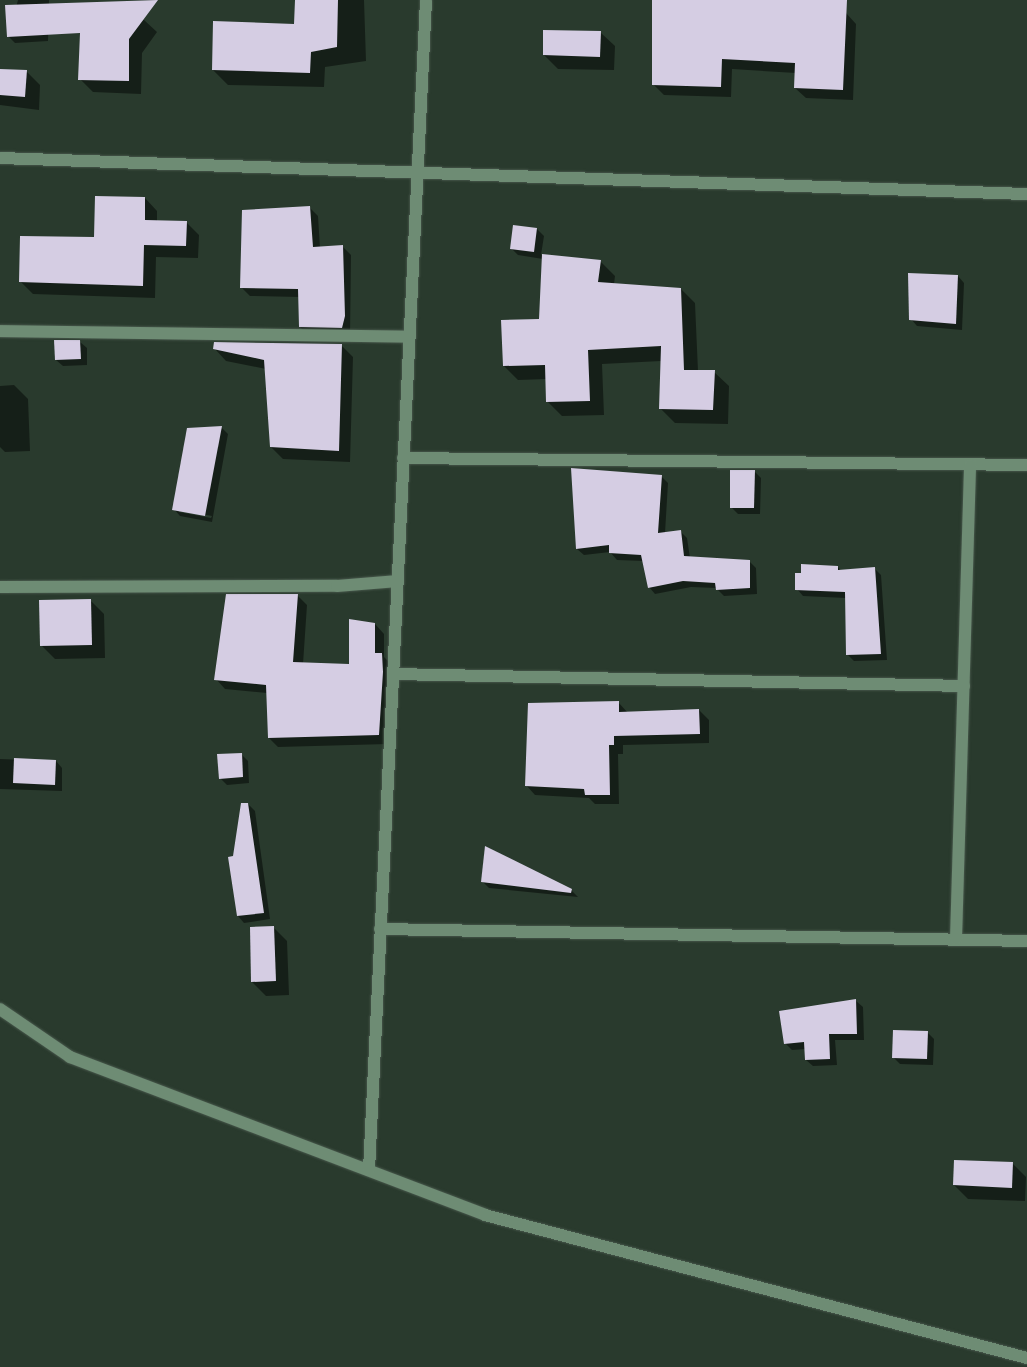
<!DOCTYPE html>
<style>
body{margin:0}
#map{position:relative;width:1027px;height:1367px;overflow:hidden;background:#293a2d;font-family:"Roboto Condensed",sans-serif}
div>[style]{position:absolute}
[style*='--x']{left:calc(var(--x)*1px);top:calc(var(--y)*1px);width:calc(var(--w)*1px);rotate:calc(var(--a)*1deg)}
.shadow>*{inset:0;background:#0007}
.building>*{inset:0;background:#d5cde3}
.roads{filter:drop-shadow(0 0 1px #47574b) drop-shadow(0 0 1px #47574b)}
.minor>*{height:12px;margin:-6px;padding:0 6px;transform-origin:6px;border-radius:6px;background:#6e8c74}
span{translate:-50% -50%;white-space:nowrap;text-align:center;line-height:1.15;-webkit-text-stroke:5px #202f23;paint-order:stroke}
</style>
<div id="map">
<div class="shadow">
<i style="clip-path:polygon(18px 0,49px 0,48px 41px,15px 43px,8px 36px)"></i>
<i style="clip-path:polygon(296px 0,364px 0,366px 61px,325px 67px,324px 87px,228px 85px,213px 70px,295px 25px)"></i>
<i style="clip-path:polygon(653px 0,701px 0,846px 13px,856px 24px,853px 100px,806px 98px,795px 88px,796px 73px,732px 69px,731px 97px,664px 95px,653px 84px)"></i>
<i style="clip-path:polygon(82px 17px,144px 20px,157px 32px,142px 53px,141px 94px,93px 92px,80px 79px)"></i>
<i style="clip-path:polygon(601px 33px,615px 46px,614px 70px,558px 69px,544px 55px)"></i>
<i style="clip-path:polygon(0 70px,26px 71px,40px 85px,39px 110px,0 105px)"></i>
<i style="clip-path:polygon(145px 198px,157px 211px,157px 222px,187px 223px,199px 235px,198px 258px,156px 257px,155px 298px,33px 294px,21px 282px,95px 238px)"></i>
<i style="clip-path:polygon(310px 208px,318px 216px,320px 248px,343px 247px,351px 255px,350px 336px,308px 335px,300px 327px,300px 297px,250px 296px,241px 287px)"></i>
<i style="clip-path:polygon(537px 229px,544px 236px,541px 255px,600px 261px,615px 276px,614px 284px,681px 289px,695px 303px,698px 371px,714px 372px,729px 386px,728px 424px,675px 423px,660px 408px,661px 361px,602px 364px,604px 415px,562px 416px,547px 401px,547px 379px,518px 380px,504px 366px,540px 320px,543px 259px,518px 255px,512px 249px)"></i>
<i style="clip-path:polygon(958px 276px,964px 283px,962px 330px,917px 326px,911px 319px)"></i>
<i style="clip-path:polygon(80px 342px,87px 348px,87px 365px,63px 366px,56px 360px)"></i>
<i style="clip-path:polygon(341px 345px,353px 357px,350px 462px,283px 459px,271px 447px,266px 369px,226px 361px,215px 349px)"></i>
<i style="clip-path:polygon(14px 385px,28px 399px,30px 451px,5px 452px,0 447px,0 386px)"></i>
<i style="clip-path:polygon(evenodd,222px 428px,228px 434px,212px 522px,180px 516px,174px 509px,222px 428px,179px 510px,212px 516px,211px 518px,179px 512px,179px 510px)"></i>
<i style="clip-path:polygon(754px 471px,761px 478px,760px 514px,738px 514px,731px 507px)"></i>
<i style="clip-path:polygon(661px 476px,668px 483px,665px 533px,680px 531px,687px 538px,690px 558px,749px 561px,756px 568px,757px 594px,724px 596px,716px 588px,691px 587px,655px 594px,649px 587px,644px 561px,617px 560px,610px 552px,584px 555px,577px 549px)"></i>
<i style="clip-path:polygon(838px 567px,841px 571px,875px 569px,881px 575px,887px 660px,854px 661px,848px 655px,846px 598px,803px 596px,797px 589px)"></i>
<i style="clip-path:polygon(297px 595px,307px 605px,303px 664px,350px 666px,375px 624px,384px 634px,384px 657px,391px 664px,388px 744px,278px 747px,269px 738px,267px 693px,225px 689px,216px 679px)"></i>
<i style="clip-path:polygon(90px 600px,104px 614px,105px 658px,55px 659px,41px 645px)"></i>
<i style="clip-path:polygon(618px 702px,628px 713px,699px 710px,709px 720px,709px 743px,623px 745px,623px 754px,618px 754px,619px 804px,595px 804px,589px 798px,535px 795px,526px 785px)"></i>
<i style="clip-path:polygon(241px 754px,248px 761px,249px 783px,227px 785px,220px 778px)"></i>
<i style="clip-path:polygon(0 759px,56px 761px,62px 768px,62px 791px,0 789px)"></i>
<i style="clip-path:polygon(248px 804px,255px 811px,270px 919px,244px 923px,238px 916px,234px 858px)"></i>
<i style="clip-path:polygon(482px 881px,571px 890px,578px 897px,489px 888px)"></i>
<i style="clip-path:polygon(273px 927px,287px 941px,289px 995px,266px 996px,252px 982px)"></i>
<i style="clip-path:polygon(856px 1001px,863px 1007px,864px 1040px,835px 1040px,837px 1065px,813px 1066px,806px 1060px,806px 1049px,792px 1050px,785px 1043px)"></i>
<i style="clip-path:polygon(928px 1033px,934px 1039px,933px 1065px,900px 1064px,893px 1057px)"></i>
<i style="clip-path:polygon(1012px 1163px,1026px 1177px,1025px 1201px,968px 1199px,954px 1185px)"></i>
</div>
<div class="building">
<i style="clip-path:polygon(158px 0,129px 39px,129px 81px,78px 80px,80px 33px,7px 37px,5px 5px)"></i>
<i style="clip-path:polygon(295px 0,338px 0,337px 47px,311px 52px,310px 73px,212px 70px,213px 21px,294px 24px)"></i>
<i style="clip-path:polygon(652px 0,847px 0,843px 90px,794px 88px,795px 63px,722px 59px,721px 87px,652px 85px)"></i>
<i style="clip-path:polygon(543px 30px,601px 31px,600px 57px,543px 55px)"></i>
<i style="clip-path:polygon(0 69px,27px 70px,25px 97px,0 95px)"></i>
<i style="clip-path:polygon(95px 196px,145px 197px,145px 220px,187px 221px,186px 246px,144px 245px,143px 286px,19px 282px,20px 236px,94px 237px)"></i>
<i style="clip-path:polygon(310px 206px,313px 247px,343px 245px,345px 316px,342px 328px,299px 327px,298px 289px,240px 288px,242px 210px)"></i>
<i style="clip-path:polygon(513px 225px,537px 228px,534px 252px,510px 249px)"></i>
<i style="clip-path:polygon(542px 254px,601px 260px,598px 282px,681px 288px,684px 370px,715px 370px,713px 410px,659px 409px,661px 346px,588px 350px,590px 401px,546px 402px,545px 365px,503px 366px,501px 320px,539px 319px)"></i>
<i style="clip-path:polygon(908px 273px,958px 275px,956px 324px,909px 320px)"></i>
<i style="clip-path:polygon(54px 340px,80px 340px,81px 359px,55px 360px)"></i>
<i style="clip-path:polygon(214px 342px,342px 344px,339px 451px,270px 447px,264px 360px,213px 349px)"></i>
<i style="clip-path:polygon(222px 426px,205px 516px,172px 510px,187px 428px)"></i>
<i style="clip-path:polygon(571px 468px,662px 475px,658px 533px,681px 530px,684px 556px,750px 560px,750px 588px,716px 590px,715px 583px,683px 581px,648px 588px,641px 555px,609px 553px,609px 545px,576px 549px)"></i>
<i style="clip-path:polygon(730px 470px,755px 470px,754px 508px,730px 508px)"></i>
<i style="clip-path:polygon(801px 564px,838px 566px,838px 570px,875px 567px,881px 654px,846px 655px,845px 592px,795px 590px,795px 573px,801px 573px)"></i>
<i style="clip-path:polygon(226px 594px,298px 594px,293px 662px,349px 664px,349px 619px,375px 623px,375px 653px,382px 653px,383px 672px,379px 735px,268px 738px,266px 685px,214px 680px)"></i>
<i style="clip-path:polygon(91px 599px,92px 645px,40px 646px,39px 600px)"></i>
<i style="clip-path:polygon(619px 701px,619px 712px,699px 709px,700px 734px,614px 736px,614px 745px,609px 745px,610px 795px,585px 795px,584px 789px,525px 786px,528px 703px)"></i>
<i style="clip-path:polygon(242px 753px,243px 777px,219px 779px,217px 754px)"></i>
<i style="clip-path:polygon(14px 758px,56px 760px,55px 785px,13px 783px)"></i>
<i style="clip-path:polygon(241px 803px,248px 803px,264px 913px,237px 916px,228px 857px,233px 856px)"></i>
<i style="clip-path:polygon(485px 846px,572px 889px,571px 893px,481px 882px)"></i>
<i style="clip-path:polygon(274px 926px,276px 981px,251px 982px,250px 927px)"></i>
<i style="clip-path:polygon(856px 999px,857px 1034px,829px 1034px,830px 1059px,805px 1060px,804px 1042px,784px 1044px,779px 1011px)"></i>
<i style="clip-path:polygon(893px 1030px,928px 1031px,927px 1059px,892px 1058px)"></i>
<i style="clip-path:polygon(954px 1160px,1013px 1162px,1012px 1188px,953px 1185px)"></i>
</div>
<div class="roads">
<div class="minor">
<i style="--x:0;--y:158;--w:1028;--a:2.01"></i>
<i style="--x:0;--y:331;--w:409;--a:0.8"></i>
<i style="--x:403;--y:458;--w:624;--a:0.64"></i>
<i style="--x:0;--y:587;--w:337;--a:-0.2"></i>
<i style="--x:337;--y:586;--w:61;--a:-4.7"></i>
<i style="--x:393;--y:674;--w:571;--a:1.2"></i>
<i style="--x:380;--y:929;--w:647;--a:1.06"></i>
<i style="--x:956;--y:939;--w:474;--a:-88.3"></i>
<i style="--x:0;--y:1009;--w:85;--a:34.4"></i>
<i style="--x:70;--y:1057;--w:444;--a:20.8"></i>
<i style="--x:485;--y:1215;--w:561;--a:14.78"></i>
<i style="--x:369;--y:1170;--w:1171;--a:-87.21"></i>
</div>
</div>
</div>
